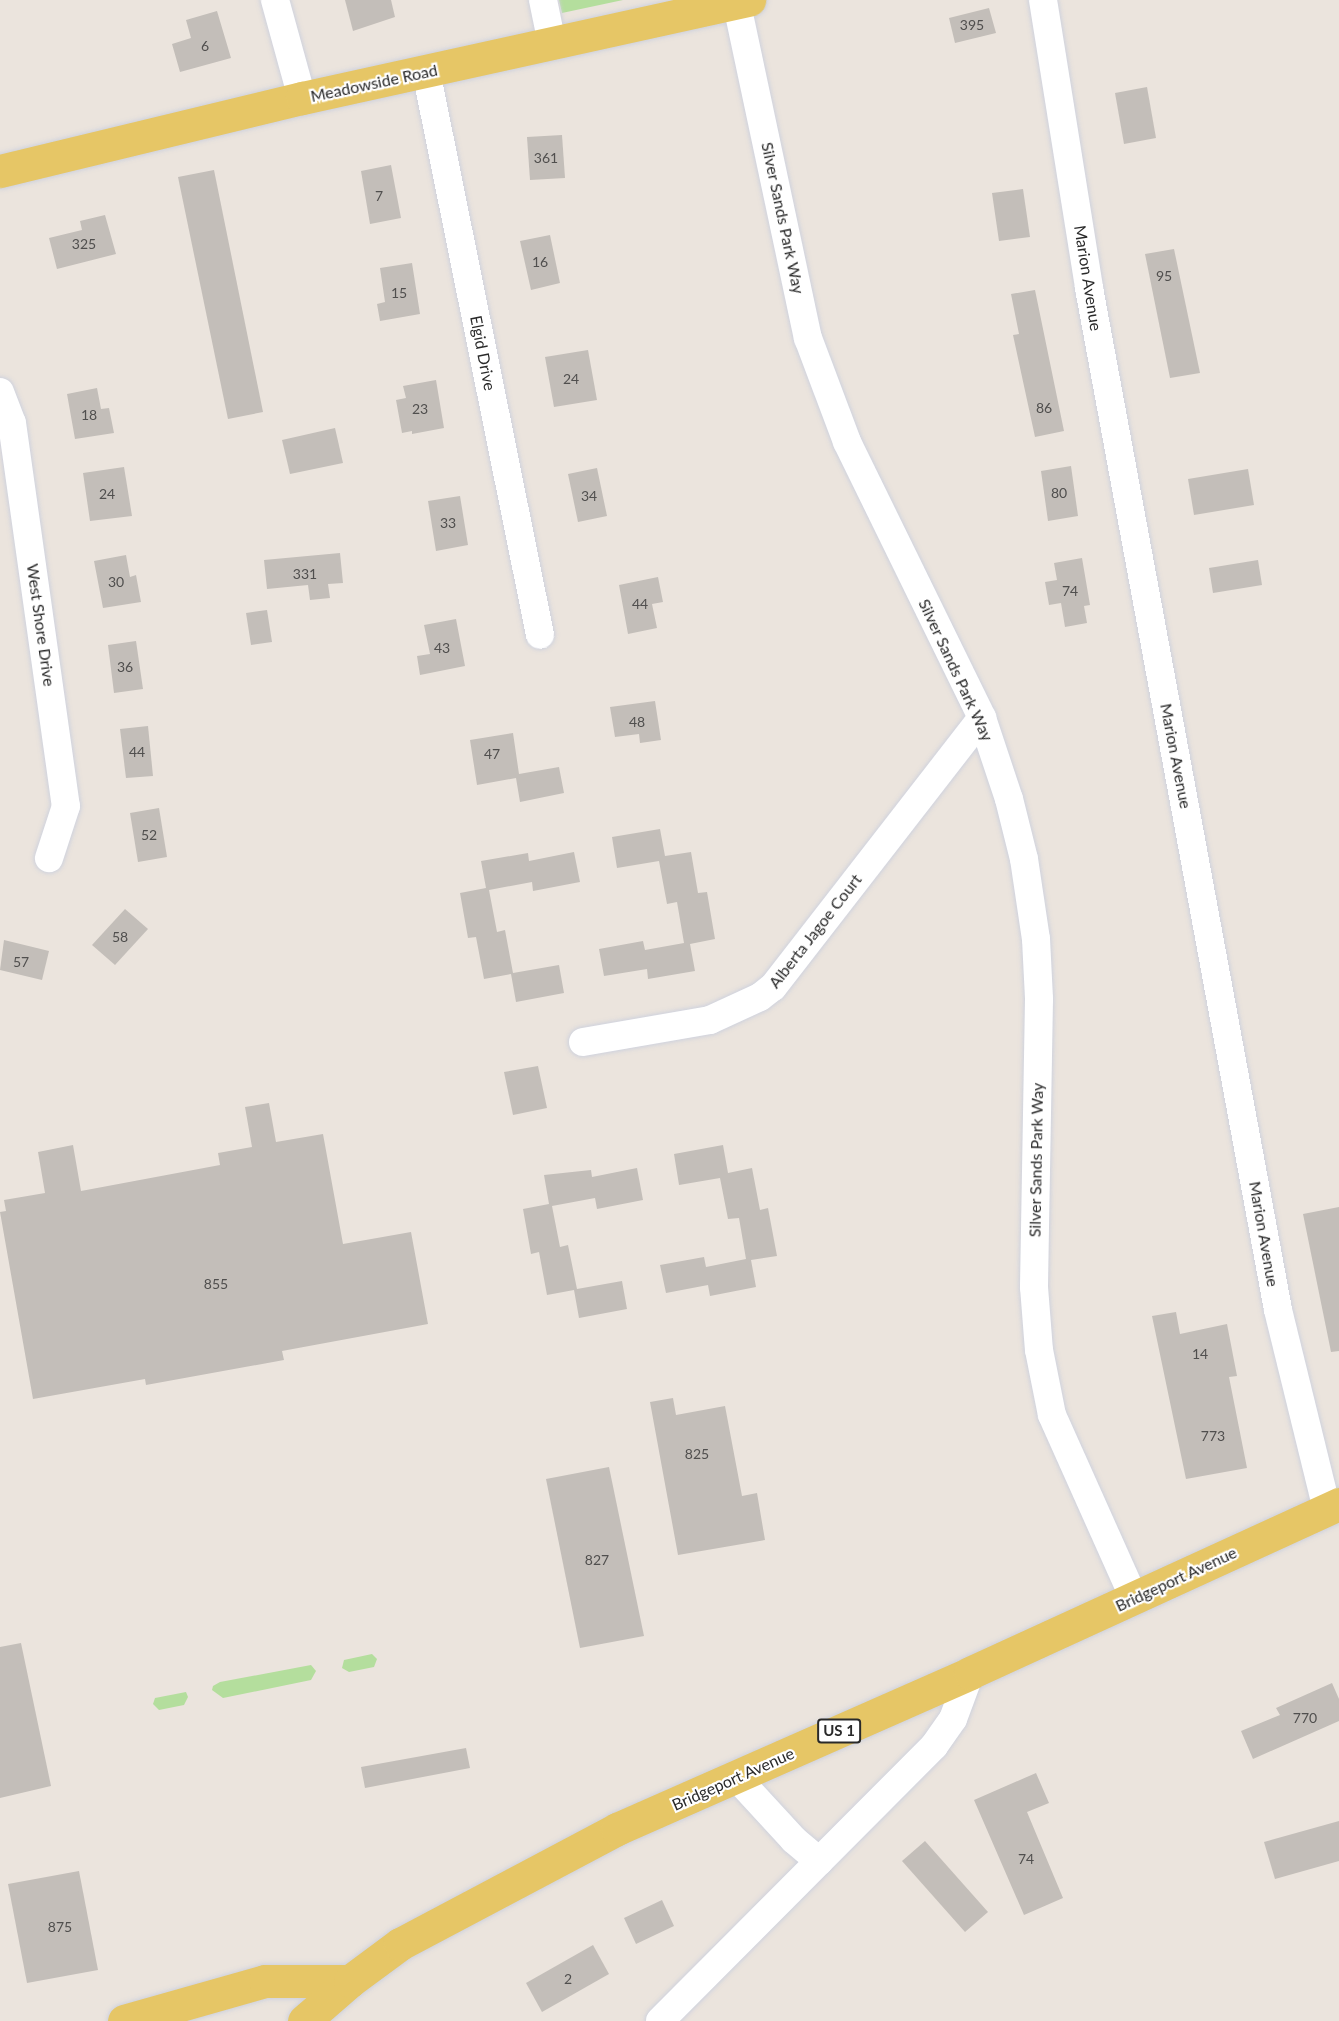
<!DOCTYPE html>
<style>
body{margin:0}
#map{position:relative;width:1339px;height:2021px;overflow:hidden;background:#ebe4dd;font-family:Lato,sans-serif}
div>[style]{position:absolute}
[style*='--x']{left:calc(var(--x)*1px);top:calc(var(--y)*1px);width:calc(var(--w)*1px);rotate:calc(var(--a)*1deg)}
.green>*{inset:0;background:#b4de9d}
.building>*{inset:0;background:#c3beb9}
.roads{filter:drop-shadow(0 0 2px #cfd2dd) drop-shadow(0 0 2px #cfd2dd)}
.minor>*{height:28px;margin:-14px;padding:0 14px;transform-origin:14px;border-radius:14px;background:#fff}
.major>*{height:33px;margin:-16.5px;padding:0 16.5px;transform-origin:16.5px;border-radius:16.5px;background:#e6c666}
span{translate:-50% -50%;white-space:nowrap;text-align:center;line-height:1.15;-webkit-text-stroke:4.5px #fff;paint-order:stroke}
.number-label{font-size:14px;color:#504f4e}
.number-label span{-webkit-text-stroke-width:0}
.shield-label span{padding:2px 4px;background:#fff;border:2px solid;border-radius:4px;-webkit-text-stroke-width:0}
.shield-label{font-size:15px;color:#2a2a2a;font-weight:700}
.street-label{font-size:16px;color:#2a2a2a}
</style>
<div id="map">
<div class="green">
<i style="clip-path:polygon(559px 0,623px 0,562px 13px)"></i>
<i style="clip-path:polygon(372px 1654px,377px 1659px,374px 1667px,349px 1672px,342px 1668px,344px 1660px)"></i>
<i style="clip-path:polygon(311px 1665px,316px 1671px,311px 1680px,223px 1698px,212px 1690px,213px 1686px,220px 1682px)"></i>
<i style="clip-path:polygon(186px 1692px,188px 1697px,184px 1705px,159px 1710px,153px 1704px,155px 1698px)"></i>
</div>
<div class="building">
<i style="clip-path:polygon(345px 0,391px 0,395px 17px,353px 31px)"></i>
<i style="clip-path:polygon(989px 8px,996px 33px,955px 43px,949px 18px)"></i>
<i style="clip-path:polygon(217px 11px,231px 58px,180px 72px,172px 44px,191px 38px,186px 20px)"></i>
<i style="clip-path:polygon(1147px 87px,1156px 138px,1124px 144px,1115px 93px)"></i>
<i style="clip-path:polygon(562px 135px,565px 178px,530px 180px,527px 137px)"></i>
<i style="clip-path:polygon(391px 165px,401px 218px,370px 224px,361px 171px)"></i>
<i style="clip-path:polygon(214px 170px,263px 412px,228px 419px,178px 177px)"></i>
<i style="clip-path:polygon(1023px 189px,1030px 237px,999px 241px,992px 193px)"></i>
<i style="clip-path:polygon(105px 215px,116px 254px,57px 269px,49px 238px,82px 230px,80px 221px)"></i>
<i style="clip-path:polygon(550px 235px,560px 283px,531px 290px,520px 241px)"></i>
<i style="clip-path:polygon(1174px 249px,1200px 373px,1170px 378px,1145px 254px)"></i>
<i style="clip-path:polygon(412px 263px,420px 314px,380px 321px,377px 304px,385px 302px,380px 268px)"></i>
<i style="clip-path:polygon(1035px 290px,1064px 431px,1035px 437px,1013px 335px,1019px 334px,1011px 294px)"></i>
<i style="clip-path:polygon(588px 350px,597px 400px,554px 407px,545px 357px)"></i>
<i style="clip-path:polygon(436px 380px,444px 428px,412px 434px,412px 431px,402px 433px,396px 400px,406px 398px,403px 386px)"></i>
<i style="clip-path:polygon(97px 388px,101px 409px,109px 408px,114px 433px,75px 439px,67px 394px)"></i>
<i style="clip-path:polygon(335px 428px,343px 463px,290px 474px,282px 440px)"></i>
<i style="clip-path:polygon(1071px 466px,1078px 516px,1048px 521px,1041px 471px)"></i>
<i style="clip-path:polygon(124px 467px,132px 516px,90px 521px,83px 473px)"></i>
<i style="clip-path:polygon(597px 468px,607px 516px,578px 522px,568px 474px)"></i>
<i style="clip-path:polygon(1248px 469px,1254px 505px,1194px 515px,1188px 479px)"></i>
<i style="clip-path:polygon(460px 496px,468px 545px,436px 551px,428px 501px)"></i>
<i style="clip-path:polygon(340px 553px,343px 583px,328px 584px,330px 598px,310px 600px,308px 585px,267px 589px,264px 560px)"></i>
<i style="clip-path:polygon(126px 555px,130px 577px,136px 575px,141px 602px,103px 608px,94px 561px)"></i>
<i style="clip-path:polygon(1082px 558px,1090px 605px,1084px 606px,1087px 623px,1065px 627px,1061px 603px,1049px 605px,1045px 582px,1057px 580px,1054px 563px)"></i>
<i style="clip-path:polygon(1258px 560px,1262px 585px,1213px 593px,1209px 568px)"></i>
<i style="clip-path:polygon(658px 577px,663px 602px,652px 604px,657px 628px,628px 634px,619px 585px)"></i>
<i style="clip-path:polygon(267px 610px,272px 642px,251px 645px,246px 613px)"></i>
<i style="clip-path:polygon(456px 619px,465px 666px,420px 675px,417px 656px,430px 654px,424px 625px)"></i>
<i style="clip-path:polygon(136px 641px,143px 689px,114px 693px,108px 645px)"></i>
<i style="clip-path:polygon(655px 701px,661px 740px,640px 743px,639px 734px,615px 737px,610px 707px)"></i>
<i style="clip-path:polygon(148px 726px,153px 776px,126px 778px,120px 729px)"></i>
<i style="clip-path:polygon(513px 733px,519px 774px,559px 767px,564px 793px,520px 802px,516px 778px,477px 785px,470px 740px)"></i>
<i style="clip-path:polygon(159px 808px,167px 857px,138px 862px,130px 813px)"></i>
<i style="clip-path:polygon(660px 829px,665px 856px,691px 852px,698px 893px,707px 892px,715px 939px,690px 944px,695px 971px,648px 979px,647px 969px,604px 976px,599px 949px,643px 941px,645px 950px,684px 943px,677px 902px,667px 904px,659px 861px,617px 868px,612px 837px)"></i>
<i style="clip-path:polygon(574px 852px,580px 882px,533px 891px,532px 882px,489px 890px,497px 932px,505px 930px,513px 973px,559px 965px,564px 993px,516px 1002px,511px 974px,484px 979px,476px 937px,468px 938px,460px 893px,486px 888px,481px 861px,528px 853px,529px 861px)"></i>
<i style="clip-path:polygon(125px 909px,148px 929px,115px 965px,92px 945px)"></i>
<i style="clip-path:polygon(4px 940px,49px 951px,42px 980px,0 970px)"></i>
<i style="clip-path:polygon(538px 1066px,547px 1108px,513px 1115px,504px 1072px)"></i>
<i style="clip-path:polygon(269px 1103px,276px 1142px,323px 1134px,343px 1244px,411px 1232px,428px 1324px,282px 1351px,284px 1360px,146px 1385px,145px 1379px,33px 1399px,0 1212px,6px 1211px,4px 1200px,45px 1193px,38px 1152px,73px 1145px,81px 1191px,220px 1165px,218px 1153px,252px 1147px,245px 1107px)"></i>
<i style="clip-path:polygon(723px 1145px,728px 1173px,752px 1168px,760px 1210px,768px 1208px,777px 1256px,751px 1260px,756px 1287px,710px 1296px,708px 1285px,666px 1293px,660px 1265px,704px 1257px,706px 1267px,746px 1259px,739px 1218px,728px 1219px,720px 1178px,679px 1185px,674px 1154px)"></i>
<i style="clip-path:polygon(637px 1168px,643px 1200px,597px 1209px,595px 1198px,552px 1206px,560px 1247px,568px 1245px,577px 1289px,622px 1281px,627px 1309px,579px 1318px,574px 1290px,547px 1295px,539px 1252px,531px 1254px,523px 1209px,549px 1204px,544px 1175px,591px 1170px,592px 1177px)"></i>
<i style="clip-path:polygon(1339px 1207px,1339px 1351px,1331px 1352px,1303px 1214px)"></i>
<i style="clip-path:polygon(1176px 1312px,1180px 1334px,1227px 1324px,1237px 1376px,1229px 1377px,1247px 1468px,1186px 1479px,1152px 1316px)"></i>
<i style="clip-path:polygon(673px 1398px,676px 1415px,725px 1406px,742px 1496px,757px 1493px,765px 1540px,678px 1555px,650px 1402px)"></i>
<i style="clip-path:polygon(609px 1467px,644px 1636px,580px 1648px,546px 1479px)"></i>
<i style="clip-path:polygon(21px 1643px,51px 1786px,0 1798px,0 1647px)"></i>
<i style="clip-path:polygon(1332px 1683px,1339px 1699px,1339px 1721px,1253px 1759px,1241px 1731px,1280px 1715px,1276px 1708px)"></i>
<i style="clip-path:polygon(466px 1748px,470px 1768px,365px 1788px,361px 1767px)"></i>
<i style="clip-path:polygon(1036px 1773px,1049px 1803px,1027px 1812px,1063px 1898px,1024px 1915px,974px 1800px)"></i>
<i style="clip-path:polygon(1339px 1821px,1339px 1861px,1275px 1879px,1264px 1842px)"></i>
<i style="clip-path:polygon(925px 1841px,988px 1912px,965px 1932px,902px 1861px)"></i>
<i style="clip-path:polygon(79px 1871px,98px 1970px,27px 1983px,8px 1884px)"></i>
<i style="clip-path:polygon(662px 1900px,674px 1926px,636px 1944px,624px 1918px)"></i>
<i style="clip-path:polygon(593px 1945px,609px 1974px,542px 2012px,526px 1983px)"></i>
</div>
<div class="roads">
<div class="minor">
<i style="--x:275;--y:0;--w:102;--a:74.6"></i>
<i style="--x:543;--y:0;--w:45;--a:78.4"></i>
<i style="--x:736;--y:0;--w:346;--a:78"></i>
<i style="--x:808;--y:338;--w:111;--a:69.4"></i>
<i style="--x:847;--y:442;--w:307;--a:63.9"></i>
<i style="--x:982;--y:718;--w:85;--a:71.6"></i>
<i style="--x:1009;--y:799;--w:62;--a:76"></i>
<i style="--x:1024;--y:859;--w:81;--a:81.5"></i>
<i style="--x:1036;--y:939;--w:60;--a:87.1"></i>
<i style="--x:1039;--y:999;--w:288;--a:91"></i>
<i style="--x:1034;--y:1287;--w:63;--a:85.5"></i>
<i style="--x:1039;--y:1350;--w:66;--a:78.7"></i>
<i style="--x:1052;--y:1415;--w:201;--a:65.9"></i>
<i style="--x:1043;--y:0;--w:292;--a:80.9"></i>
<i style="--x:1089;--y:288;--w:1039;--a:79.52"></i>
<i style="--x:1278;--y:1310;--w:205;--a:76.2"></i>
<i style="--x:426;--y:71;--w:575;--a:78.57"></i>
<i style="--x:0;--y:392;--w:33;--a:69"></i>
<i style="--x:12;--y:423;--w:387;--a:82"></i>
<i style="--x:66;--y:806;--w:55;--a:108.1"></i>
<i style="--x:583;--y:1042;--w:129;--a:-9.8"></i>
<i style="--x:710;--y:1020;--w:55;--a:-24.7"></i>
<i style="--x:760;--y:997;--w:16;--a:-38"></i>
<i style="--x:773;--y:987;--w:341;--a:-52.2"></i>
<i style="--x:737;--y:1778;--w:84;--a:47.4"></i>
<i style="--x:794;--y:1840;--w:33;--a:40"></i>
<i style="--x:660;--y:2021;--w:388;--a:-45.1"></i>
<i style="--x:934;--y:1746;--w:33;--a:-55"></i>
<i style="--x:953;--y:1719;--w:49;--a:-69.7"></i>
</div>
<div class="major">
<i style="--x:0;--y:171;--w:311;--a:-13.6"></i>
<i style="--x:302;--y:98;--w:458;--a:-12.4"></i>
<i style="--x:124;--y:2021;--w:147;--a:-15.8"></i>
<i style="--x:265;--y:1981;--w:85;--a:0"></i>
<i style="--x:304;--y:2021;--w:61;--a:-41"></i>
<i style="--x:350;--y:1981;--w:62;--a:-36.5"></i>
<i style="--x:400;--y:1944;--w:246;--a:-27.9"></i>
<i style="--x:617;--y:1829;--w:386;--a:-23.8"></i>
<i style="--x:970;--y:1673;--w:406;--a:-24.6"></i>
</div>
</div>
<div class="number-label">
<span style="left:972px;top:25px">395</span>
<span style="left:205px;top:46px">6</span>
<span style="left:546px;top:158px">361</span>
<span style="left:379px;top:196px">7</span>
<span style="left:84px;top:244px">325</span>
<span style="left:540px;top:262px">16</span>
<span style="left:1164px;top:276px">95</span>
<span style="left:399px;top:293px">15</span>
<span style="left:571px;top:379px">24</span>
<span style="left:1044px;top:408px">86</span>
<span style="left:420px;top:409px">23</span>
<span style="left:89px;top:415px">18</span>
<span style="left:1059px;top:493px">80</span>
<span style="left:107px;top:494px">24</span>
<span style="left:589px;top:496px">34</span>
<span style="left:448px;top:523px">33</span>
<span style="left:305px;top:574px">331</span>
<span style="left:116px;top:582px">30</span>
<span style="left:1070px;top:591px">74</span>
<span style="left:640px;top:604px">44</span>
<span style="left:442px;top:648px">43</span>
<span style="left:125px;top:667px">36</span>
<span style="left:637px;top:722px">48</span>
<span style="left:137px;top:752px">44</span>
<span style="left:492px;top:754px">47</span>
<span style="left:149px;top:835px">52</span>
<span style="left:120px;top:937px">58</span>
<span style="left:21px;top:962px">57</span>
<span style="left:216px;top:1284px">855</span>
<span style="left:1200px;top:1354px">14</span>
<span style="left:1213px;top:1436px">773</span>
<span style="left:697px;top:1454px">825</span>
<span style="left:597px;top:1560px">827</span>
<span style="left:1305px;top:1718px">770</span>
<span style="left:1026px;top:1859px">74</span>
<span style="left:60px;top:1927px">875</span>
<span style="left:568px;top:1979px">2</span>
</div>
<div class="shield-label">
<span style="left:839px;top:1731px">US 1</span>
</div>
<div class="street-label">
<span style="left:374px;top:83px;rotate:-12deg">Meadowside Road</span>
<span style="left:783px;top:218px;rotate:78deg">Silver Sands Park Way</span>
<span style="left:1088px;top:278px;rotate:81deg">Marion Avenue</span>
<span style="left:483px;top:353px;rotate:79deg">Elgid Drive</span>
<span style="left:41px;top:625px;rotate:82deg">West Shore Drive</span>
<span style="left:956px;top:670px;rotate:65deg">Silver Sands Park Way</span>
<span style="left:1176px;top:756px;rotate:79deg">Marion Avenue</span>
<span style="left:815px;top:931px;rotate:-52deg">Alberta Jagoe Court</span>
<span style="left:1036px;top:1160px;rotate:-89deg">Silver Sands Park Way</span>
<span style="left:1264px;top:1234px;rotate:80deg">Marion Avenue</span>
<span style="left:1176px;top:1579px;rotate:-25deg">Bridgeport Avenue</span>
<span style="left:733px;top:1779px;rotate:-24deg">Bridgeport Avenue</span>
</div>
</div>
